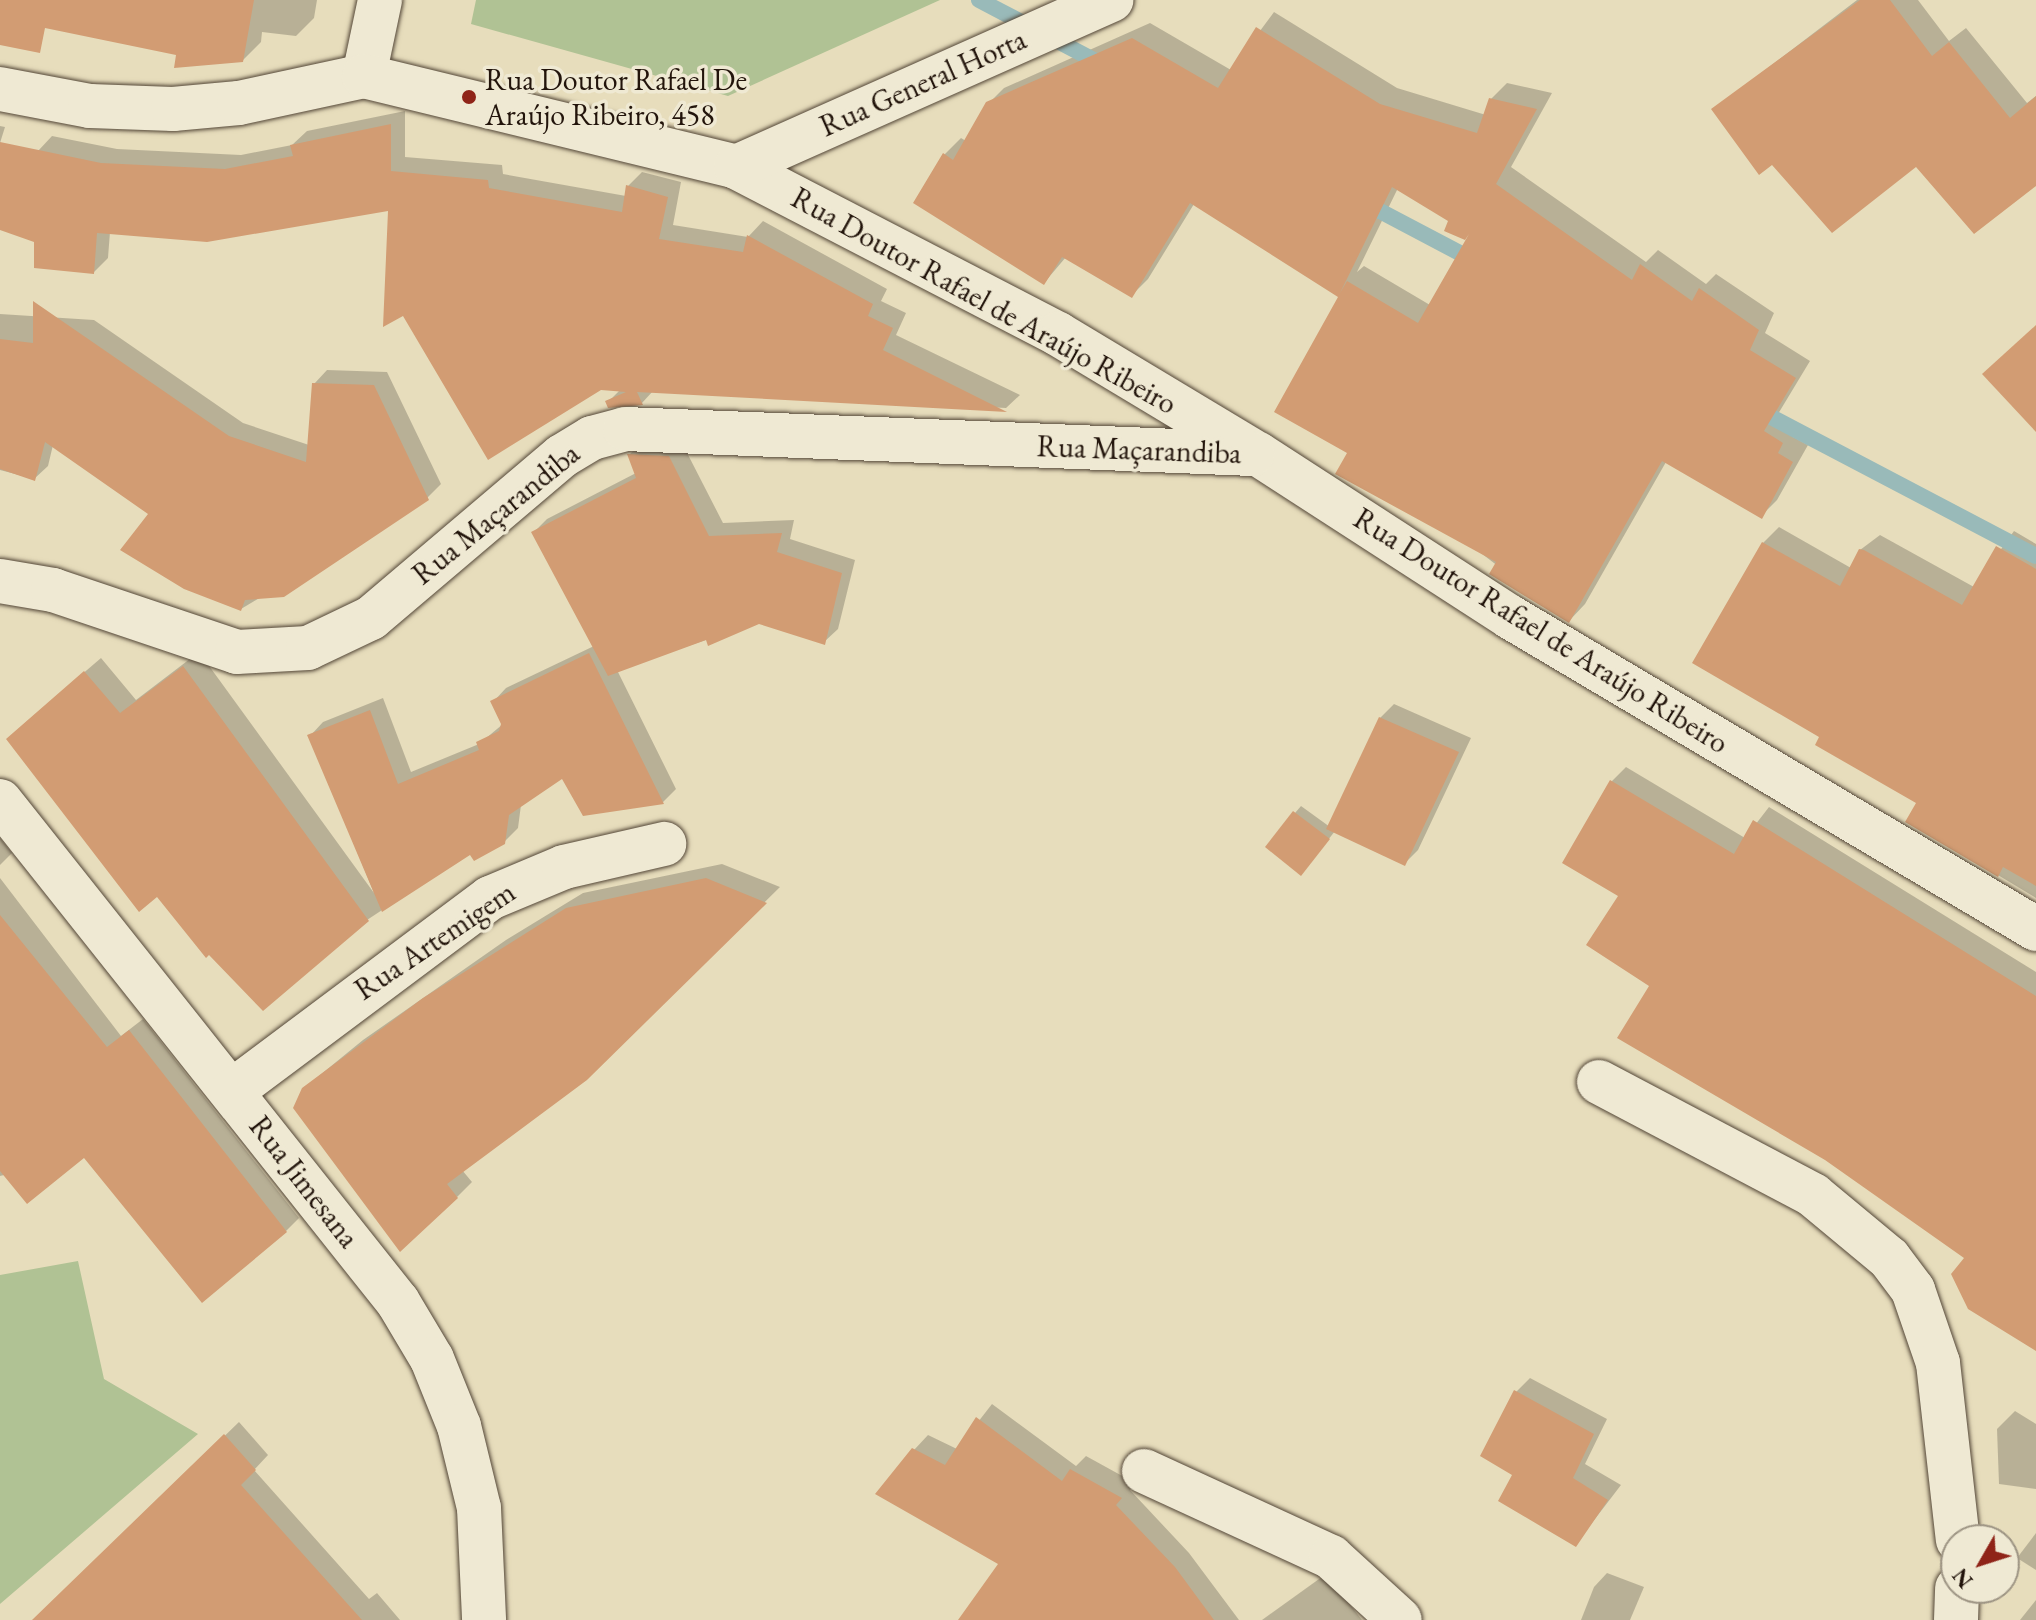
<!DOCTYPE html>
<meta charset="utf-8">
<style>
body{margin:0}
#map{position:relative;width:2036px;height:1620px;overflow:hidden;background:#e7ddbc;font-family:"EB Garamond",serif}
div>[style]{position:absolute}
[style*='--x']{left:calc(var(--x)*1px);top:calc(var(--y)*1px);width:calc(var(--w)*1px);rotate:calc(var(--a)*1deg)}
.green>*{inset:0;background:#b0c294}
.shadow>*{inset:0;background:#0003}
.stream>*{height:16px;margin:-8px;padding:0 8px;transform-origin:8px;border-radius:8px;background:#99bab9}
.building>*{inset:0;background:#d29c73}
.roads{filter:drop-shadow(0 0 2px #534637) drop-shadow(0 0 2px #534637)}
.minor>*{height:44px;margin:-22px;padding:0 22px;transform-origin:22px;border-radius:22px;background:#efe9d3}
.dots>*{width:22px;height:22px;translate:-50% -50%;box-sizing:border-box;border:4px solid #efe9d3;border-radius:50%}
span{translate:-50% -50%;white-space:nowrap;text-align:center;line-height:1.15;-webkit-text-stroke:7px #efe9d3;paint-order:stroke}
.poi-label{font-size:30px;color:#22140b}
.left{translate:0 -50%;text-align:left}
.street-label{font-size:30px;color:#22140b}
.north{position:absolute;left:1940px;top:1524px;width:80px;height:80px;box-sizing:border-box;background:#efe9d3;border:2px solid #9d9483;border-radius:50%;rotate:231deg;font-size:22px;font-weight:700;line-height:32px;text-align:center;color:#22140b}
.north::after{content:'';display:block;margin:auto;width:28px;height:36px;background:#8f2418;clip-path:polygon(50% 0,100% 100%,50% 72%,0 100%)}
</style>
<div id="map">
<div class="green">
<i style="clip-path:polygon(476px 0,940px 0,728px 96px,471px 24px)"></i>
<i style="clip-path:polygon(78px 1261px,104px 1379px,198px 1434px,0 1604px,0 1275px)"></i>
</div>
<div class="shadow">
<i style="clip-path:polygon(0 0,317px 0,314px 18px,296px 36px,262px 32px,261px 42px,243px 60px,178px 54px,40px 25px,0 43px)"></i>
<i style="clip-path:polygon(1857px 0,1918px 0,1949px 41px,1966px 28px,2027px 103px,2036px 96px,2036px 183px,1917px 164px,1772px 162px,1714px 109px)"></i>
<i style="clip-path:polygon(evenodd,1274px 12px,1397px 88px,1486px 115px,1491px 99px,1507px 83px,1552px 93px,1511px 167px,1646px 262px,1658px 250px,1706px 284px,1716px 274px,1774px 313px,1765px 333px,1810px 361px,1778px 414px,1798px 426px,1793px 437px,1808px 445px,1777px 500px,1761px 516px,1666px 462px,1585px 604px,1569px 621px,1350px 452px,1340px 297px,1194px 204px,1148px 279px,1132px 295px,1066px 257px,1044px 283px,915px 202px,945px 154px,961px 138px,966px 141px,987px 105px,1004px 88px,1150px 23px,1231px 70px,1274px 12px,1398px 188px,1473px 231px,1430px 305px,1364px 266px,1357px 272px,1398px 188px)"></i>
<i style="clip-path:polygon(405px 111px,405px 157px,502px 165px,503px 174px,626px 196px,628px 186px,642px 172px,681px 182px,673px 225px,748px 237px,763px 221px,887px 289px,881px 301px,906px 313px,896px 335px,1020px 395px,1006px 408px,653px 391px,642px 403px,608px 402px,620px 390px,390px 209px,110px 232px,108px 258px,94px 272px,38px 151px,52px 136px,117px 149px,241px 155px,292px 145px,307px 131px)"></i>
<i style="clip-path:polygon(0 126px,5px 127px,0 143px)"></i>
<i style="clip-path:polygon(0 314px,94px 320px,243px 423px,309px 445px,314px 384px,327px 370px,387px 372px,441px 484px,427px 498px,241px 609px,150px 514px,53px 445px,48px 466px,34px 479px,0 470px)"></i>
<i style="clip-path:polygon(643px 441px,682px 443px,723px 523px,794px 520px,790px 539px,855px 560px,838px 629px,824px 642px,759px 622px,617px 670px,676px 789px,663px 802px,563px 776px,521px 805px,518px 828px,504px 842px,470px 852px,367px 920px,24px 724px,101px 658px,136px 700px,199px 652px,374px 893px,310px 736px,323px 722px,383px 698px,411px 772px,479px 744px,503px 724px,493px 702px,506px 688px,594px 646px,533px 533px,547px 519px,636px 473px,629px 455px)"></i>
<i style="clip-path:polygon(1779px 527px,1851px 568px,1860px 550px,1880px 535px,1974px 587px,2014px 531px,2036px 544px,2036px 898px,1908px 821px,1919px 802px,1822px 736px,1763px 543px)"></i>
<i style="clip-path:polygon(1394px 704px,1471px 738px,1418px 850px,1404px 864px,1335px 831px,1307px 867px,1295px 813px,1301px 806px,1330px 827px,1380px 718px)"></i>
<i style="clip-path:polygon(1626px 767px,1745px 838px,1769px 807px,2036px 972px,2036px 1348px,1967px 1257px,1652px 985px,1621px 896px,1612px 781px)"></i>
<i style="clip-path:polygon(0 838px,12px 853px,0 865px)"></i>
<i style="clip-path:polygon(722px 864px,780px 887px,586px 1078px,462px 1170px,472px 1182px,457px 1197px,303px 1089px,363px 1040px,506px 940px,583px 893px)"></i>
<i style="clip-path:polygon(0 878px,121px 1036px,143px 1019px,299px 1218px,286px 1231px,84px 1155px,0 1176px)"></i>
<i style="clip-path:polygon(1530px 1378px,1607px 1419px,1585px 1464px,1621px 1485px,1575px 1545px,1515px 1474px,1516px 1392px)"></i>
<i style="clip-path:polygon(992px 1404px,1076px 1466px,1086px 1456px,1135px 1483px,1130px 1490px,1189px 1553px,1239px 1620px,960px 1620px,1001px 1564px,914px 1450px,928px 1435px,957px 1449px)"></i>
<i style="clip-path:polygon(2015px 1411px,2036px 1424px,2036px 1489px,1999px 1484px,1997px 1429px)"></i>
<i style="clip-path:polygon(239px 1422px,268px 1455px,254px 1470px,369px 1599px,377px 1593px,400px 1620px,64px 1620px,50px 1605px)"></i>
<i style="clip-path:polygon(2036px 1533px,2036px 1570px,2017px 1558px)"></i>
<i style="clip-path:polygon(1607px 1573px,1644px 1587px,1630px 1620px,1581px 1620px,1594px 1587px)"></i>
<i style="clip-path:polygon(1326px 1574px,1362px 1620px,1262px 1620px)"></i>
<i style="clip-path:polygon(2036px 1600px,2036px 1620px,2020px 1620px)"></i>
</div>
<div class="stream">
<i style="--x:979;--y:0;--w:144;--a:27.6"></i>
<i style="--x:1361;--y:201;--w:129;--a:27.8"></i>
<i style="--x:1754;--y:408;--w:318;--a:27.7"></i>
</div>
<div class="building">
<i style="clip-path:polygon(0 0,254px 0,243px 62px,174px 68px,176px 55px,45px 28px,40px 53px,0 45px)"></i>
<i style="clip-path:polygon(1860px 0,1890px 0,1932px 56px,1949px 42px,2010px 118px,2036px 96px,2036px 186px,1974px 234px,1916px 167px,1832px 233px,1772px 165px,1759px 175px,1711px 109px)"></i>
<i style="clip-path:polygon(evenodd,1256px 27px,1380px 104px,1477px 133px,1489px 98px,1537px 109px,1496px 184px,1632px 280px,1640px 264px,1692px 301px,1699px 288px,1759px 330px,1750px 350px,1796px 378px,1764px 431px,1783px 443px,1778px 453px,1793px 462px,1762px 519px,1662px 461px,1569px 623px,1489px 574px,1496px 562px,1335px 474px,1347px 453px,1274px 412px,1338px 297px,1190px 203px,1132px 298px,1062px 257px,1044px 285px,913px 203px,943px 153px,953px 160px,986px 102px,1132px 38px,1218px 88px,1256px 27px,1392px 187px,1448px 221px,1444px 231px,1465px 240px,1469px 234px,1418px 323px,1347px 281px,1340px 293px,1392px 187px)"></i>
<i style="clip-path:polygon(391px 124px,391px 171px,488px 180px,489px 188px,622px 212px,626px 185px,668px 197px,659px 239px,743px 252px,747px 235px,873px 304px,868px 316px,893px 328px,883px 350px,1007px 412px,637px 392px,643px 405px,608px 408px,605px 401px,626px 392px,601px 390px,488px 460px,403px 316px,383px 327px,388px 211px,207px 242px,97px 233px,94px 274px,34px 268px,34px 242px,0 230px,0 142px,101px 163px,225px 169px,293px 156px,290px 145px)"></i>
<i style="clip-path:polygon(33px 301px,229px 436px,306px 462px,312px 383px,374px 385px,429px 500px,284px 597px,245px 600px,241px 611px,184px 589px,120px 550px,148px 514px,45px 442px,35px 481px,0 469px,0 339px,33px 343px)"></i>
<i style="clip-path:polygon(2036px 325px,2036px 432px,1982px 374px)"></i>
<i style="clip-path:polygon(627px 454px,669px 456px,709px 536px,782px 533px,777px 552px,842px 573px,825px 645px,759px 624px,708px 646px,706px 640px,608px 676px,531px 532px,636px 478px)"></i>
<i style="clip-path:polygon(1762px 542px,1840px 586px,1859px 549px,1864px 550px,1962px 605px,1996px 546px,2036px 569px,2036px 886px,2003px 867px,1998px 877px,1905px 822px,1916px 803px,1815px 745px,1819px 737px,1692px 663px)"></i>
<i style="clip-path:polygon(589px 653px,664px 804px,583px 816px,562px 779px,509px 815px,505px 844px,474px 861px,470px 855px,382px 912px,307px 735px,370px 710px,398px 784px,479px 750px,476px 742px,499px 731px,501px 724px,490px 701px)"></i>
<i style="clip-path:polygon(183px 666px,369px 921px,263px 1011px,209px 955px,206px 958px,157px 897px,139px 912px,6px 739px,84px 671px,120px 713px)"></i>
<i style="clip-path:polygon(1379px 717px,1459px 752px,1405px 866px,1326px 829px)"></i>
<i style="clip-path:polygon(1610px 780px,1734px 854px,1753px 820px,2036px 996px,2036px 1351px,1968px 1309px,1951px 1274px,1964px 1258px,1825px 1160px,1617px 1038px,1649px 986px,1586px 945px,1618px 896px,1562px 863px)"></i>
<i style="clip-path:polygon(1293px 811px,1330px 839px,1301px 876px,1265px 847px)"></i>
<i style="clip-path:polygon(706px 878px,767px 903px,587px 1080px,447px 1184px,458px 1198px,400px 1252px,293px 1108px,302px 1088px,423px 998px,566px 908px)"></i>
<i style="clip-path:polygon(0 915px,107px 1047px,129px 1030px,287px 1232px,202px 1303px,84px 1158px,27px 1204px,0 1171px)"></i>
<i style="clip-path:polygon(1514px 1390px,1594px 1434px,1573px 1478px,1608px 1500px,1576px 1547px,1498px 1501px,1512px 1475px,1480px 1456px)"></i>
<i style="clip-path:polygon(976px 1417px,1062px 1481px,1070px 1469px,1122px 1498px,1116px 1505px,1175px 1567px,1214px 1620px,958px 1620px,998px 1564px,875px 1494px,912px 1448px,945px 1465px)"></i>
<i style="clip-path:polygon(224px 1434px,256px 1470px,241px 1485px,362px 1620px,32px 1620px)"></i>
</div>
<div class="roads">
<div class="minor">
<i style="--x:364;--y:76;--w:78;--a:-78.1"></i>
<i style="--x:0;--y:89;--w:92;--a:10.7"></i>
<i style="--x:90;--y:106;--w:83;--a:2.1"></i>
<i style="--x:173;--y:109;--w:66;--a:-5.2"></i>
<i style="--x:239;--y:103;--w:128;--a:-12.2"></i>
<i style="--x:364;--y:76;--w:383;--a:13.7"></i>
<i style="--x:736;--y:167;--w:363;--a:27.4"></i>
<i style="--x:1058;--y:334;--w:233;--a:31"></i>
<i style="--x:1258;--y:454;--w:300;--a:32.9"></i>
<i style="--x:1510;--y:617;--w:612;--a:30.67"></i>
<i style="--x:736;--y:167;--w:411;--a:-24"></i>
<i style="--x:0;--y:581;--w:54;--a:9.6"></i>
<i style="--x:53;--y:590;--w:194;--a:18.6"></i>
<i style="--x:237;--y:652;--w:71;--a:-3.2"></i>
<i style="--x:308;--y:648;--w:70;--a:-25.5"></i>
<i style="--x:371;--y:618;--w:250;--a:-40.3"></i>
<i style="--x:562;--y:456;--w:35;--a:-31"></i>
<i style="--x:592;--y:438;--w:34;--a:-15"></i>
<i style="--x:625;--y:429;--w:628;--a:2.28"></i>
<i style="--x:0;--y:801;--w:640;--a:51.54"></i>
<i style="--x:398;--y:1302;--w:66;--a:59.2"></i>
<i style="--x:432;--y:1359;--w:72;--a:68.1"></i>
<i style="--x:459;--y:1426;--w:84;--a:76.3"></i>
<i style="--x:479;--y:1508;--w:112;--a:87.4"></i>
<i style="--x:1599;--y:1082;--w:242;--a:27.8"></i>
<i style="--x:1813;--y:1195;--w:99;--a:39.7"></i>
<i style="--x:1889;--y:1258;--w:40;--a:53"></i>
<i style="--x:1913;--y:1290;--w:77;--a:71.1"></i>
<i style="--x:1938;--y:1363;--w:178;--a:83.6"></i>
<i style="--x:232;--y:1091;--w:322;--a:-36.8"></i>
<i style="--x:490;--y:898;--w:80;--a:-22.7"></i>
<i style="--x:564;--y:867;--w:103;--a:-13"></i>
<i style="--x:1144;--y:1471;--w:206;--a:24.7"></i>
<i style="--x:1331;--y:1557;--w:93;--a:42.4"></i>
<i style="--x:1956;--y:1620;--w:32;--a:-88"></i>
</div>
</div>
<div class="dots">
<i style="left:469px;top:97px;background:#8f2418"></i>
</div>
<div class="poi-label">
<span class="left" style="left:485px;top:97px">Rua Doutor Rafael De<br>Araújo Ribeiro, 458</span>
</div>
<div class="street-label">
<span style="left:923px;top:83px;rotate:-24deg">Rua General Horta</span>
<span style="left:984px;top:301px;rotate:29deg">Rua Doutor Rafael de Araújo Ribeiro</span>
<span style="left:1139px;top:450px;rotate:2deg">Rua Maçarandiba</span>
<span style="left:496px;top:514px;rotate:-39deg">Rua Maçarandiba</span>
<span style="left:1541px;top:631px;rotate:32deg">Rua Doutor Rafael de Araújo Ribeiro</span>
<span style="left:435px;top:941px;rotate:-34deg">Rua Artemigem</span>
<span style="left:304px;top:1182px;rotate:52deg">Rua Jimesana</span>
</div>
<div class="north">N</div>
</div>
